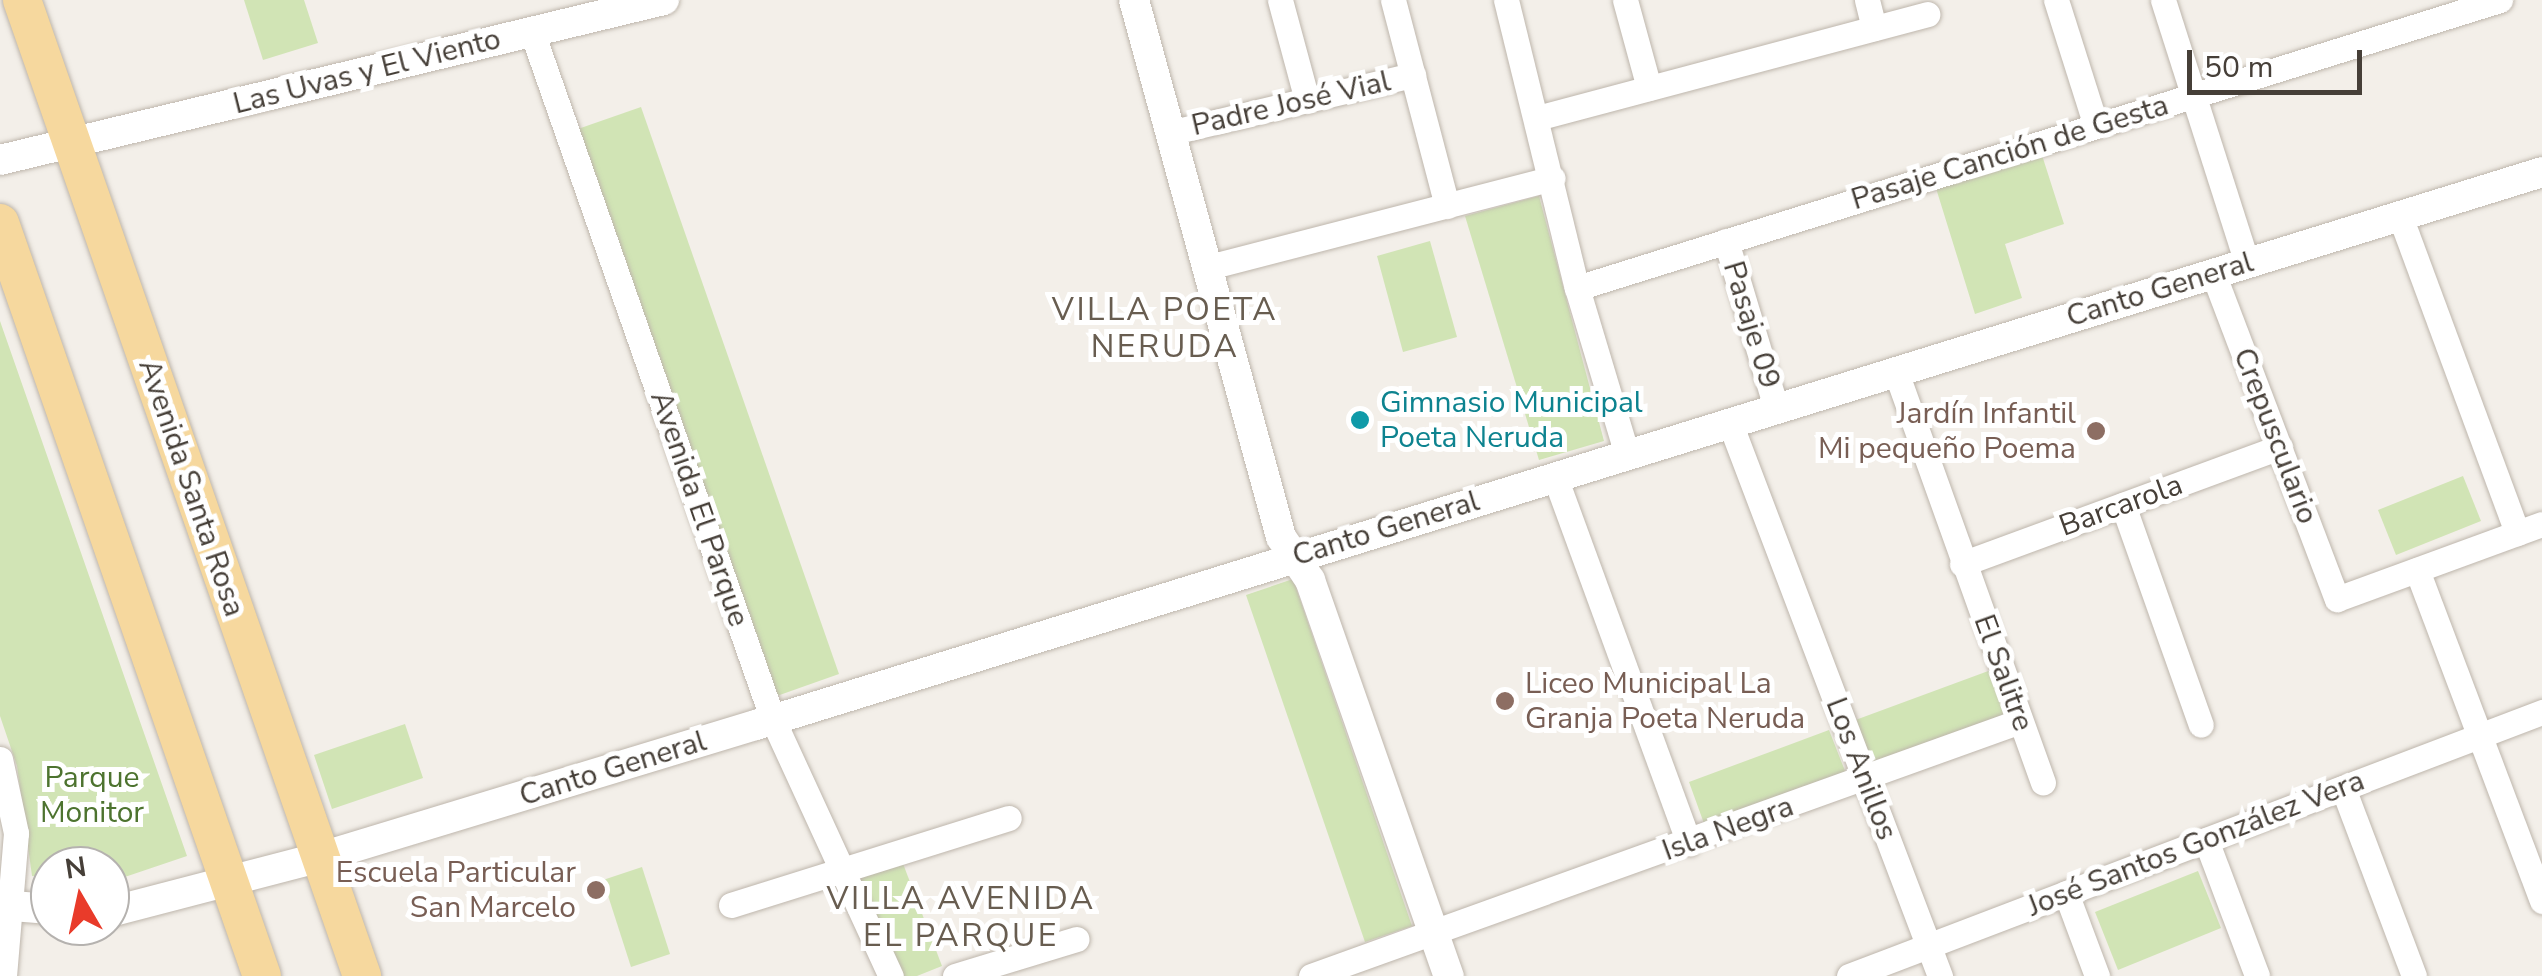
<!DOCTYPE html>
<meta charset="utf-8">
<style>
body{margin:0}
#map{position:relative;width:2542px;height:976px;overflow:hidden;background:#f3efe9;font-family:"Nunito Sans",sans-serif}
div>[style]{position:absolute}
[style*='--x']{left:calc(var(--x)*1px);top:calc(var(--y)*1px);width:calc(var(--w)*1px);rotate:calc(var(--a)*1deg)}
.green>*{inset:0;background:#d1e4b5}
.roads{filter:drop-shadow(0 0 2px #beb6ac) drop-shadow(0 0 2px #beb6ac)}
.minor>*{height:25px;margin:-12.5px;padding:0 12.5px;transform-origin:12.5px;border-radius:12.5px;background:#fff}
.tertiary>*{height:30px;margin:-15px;padding:0 15px;transform-origin:15px;border-radius:15px;background:#fff}
.primary>*{height:38px;margin:-19px;padding:0 19px;transform-origin:19px;border-radius:19px;background:#f6d89e}
.dots>*{width:28px;height:28px;translate:-50% -50%;box-sizing:border-box;border:5px solid #fff;border-radius:50%}
span{translate:-50% -50%;white-space:nowrap;text-align:center;line-height:1.15;-webkit-text-stroke:10px #fff;paint-order:stroke}
.street-label{font-size:30px;color:#463f38}
.culture-label{font-size:30px;color:#0d838f}
.left{translate:0 -50%;text-align:left}
.education-label{font-size:30px;color:#785e54}
.right{translate:-100% -50%;text-align:right}
.park-label{font-size:30px;color:#4d732f}
.neighbourhood-label{font-size:32px;color:#685d50;letter-spacing:2.5px}
.north{position:absolute;left:30px;top:846px;width:100px;height:100px;box-sizing:border-box;background:#fff;border:2px solid #b5b2af;border-radius:50%;rotate:351deg;font-size:28px;font-weight:700;line-height:40px;text-align:center;color:#463f38}
.north::after{content:'';display:block;margin:auto;width:35px;height:45px;background:#e93b2a;clip-path:polygon(50% 0,100% 100%,50% 72%,0 100%)}
.scale{position:absolute;left:2187px;top:50px;width:175px;height:45px;box-sizing:border-box;border:5px solid #463f38;border-top:0;padding-left:12px;font-size:30px;line-height:35px;white-space:nowrap;color:#463f38;-webkit-text-stroke:8px #fff;paint-order:stroke}
</style>
<div id="map">
<div class="green">
<i style="clip-path:polygon(244px 0,304px 0,318px 43px,263px 60px)"></i>
<i style="clip-path:polygon(641px 107px,839px 674px,774px 697px,575px 130px)"></i>
<i style="clip-path:polygon(2041px 152px,2064px 224px,2005px 244px,2022px 298px,1975px 314px,1935px 185px)"></i>
<i style="clip-path:polygon(1539px 196px,1604px 441px,1539px 460px,1465px 216px)"></i>
<i style="clip-path:polygon(1430px 241px,1457px 337px,1403px 352px,1377px 256px)"></i>
<i style="clip-path:polygon(0 321px,187px 856px,110px 882px,110px 866px,50px 866px,50px 878px,32px 876px,17px 766px,0 716px)"></i>
<i style="clip-path:polygon(2463px 476px,2481px 521px,2396px 555px,2378px 510px)"></i>
<i style="clip-path:polygon(1293px 579px,1412px 926px,1365px 942px,1246px 595px)"></i>
<i style="clip-path:polygon(1991px 670px,2008px 716px,1868px 769px,1850px 722px)"></i>
<i style="clip-path:polygon(405px 724px,423px 778px,332px 809px,314px 755px)"></i>
<i style="clip-path:polygon(1829px 730px,1847px 776px,1706px 829px,1689px 782px)"></i>
<i style="clip-path:polygon(902px 861px,942px 966px,917px 976px,903px 976px,855px 875px)"></i>
<i style="clip-path:polygon(642px 867px,670px 954px,631px 967px,603px 880px)"></i>
<i style="clip-path:polygon(2198px 871px,2221px 928px,2118px 970px,2095px 912px)"></i>
</div>
<div class="roads">
<div class="minor">
<i style="--x:1280;--y:0;--w:104;--a:74.9"></i>
<i style="--x:1393;--y:0;--w:213;--a:75.3"></i>
<i style="--x:1506;--y:0;--w:297;--a:76.2"></i>
<i style="--x:1577;--y:288;--w:174;--a:73.3"></i>
<i style="--x:1625;--y:0;--w:91;--a:74.7"></i>
<i style="--x:1867;--y:0;--w:29;--a:76"></i>
<i style="--x:2056;--y:0;--w:132;--a:72.4"></i>
<i style="--x:2163;--y:0;--w:276;--a:72.3"></i>
<i style="--x:532;--y:32;--w:729;--a:70.7"></i>
<i style="--x:773;--y:720;--w:282;--a:65.3"></i>
<i style="--x:1537;--y:118;--w:404;--a:-14.9"></i>
<i style="--x:1169;--y:133;--w:251;--a:-13.4"></i>
<i style="--x:2400;--y:216;--w:338;--a:69.7"></i>
<i style="--x:1726;--y:241;--w:174;--a:73.3"></i>
<i style="--x:1205;--y:268;--w:359;--a:-14.5"></i>
<i style="--x:2213;--y:273;--w:349;--a:69.2"></i>
<i style="--x:2337;--y:599;--w:218;--a:-20.1"></i>
<i style="--x:1577;--y:288;--w:967;--a:-17.33"></i>
<i style="--x:1896;--y:372;--w:436;--a:70.3"></i>
<i style="--x:1730;--y:423;--w:592;--a:69.21"></i>
<i style="--x:1555;--y:477;--w:390;--a:69.9"></i>
<i style="--x:2123;--y:505;--w:233;--a:70.5"></i>
<i style="--x:1962;--y:564;--w:339;--a:-20.2"></i>
<i style="--x:2417;--y:570;--w:354;--a:69.3"></i>
<i style="--x:0;--y:759;--w:76;--a:77.8"></i>
<i style="--x:16;--y:833;--w:144;--a:94.8"></i>
<i style="--x:2343;--y:788;--w:201;--a:69.3"></i>
<i style="--x:2206;--y:840;--w:145;--a:69.4"></i>
<i style="--x:2066;--y:893;--w:89;--a:69.5"></i>
<i style="--x:731;--y:905;--w:291;--a:-17.4"></i>
<i style="--x:955;--y:976;--w:127;--a:-16.9"></i>
<i style="--x:1311;--y:976;--w:753;--a:-19.78"></i>
<i style="--x:1849;--y:976;--w:742;--a:-20.85"></i>
</div>
<div class="tertiary">
<i style="--x:1134;--y:0;--w:557;--a:74.69"></i>
<i style="--x:1281;--y:537;--w:52;--a:56"></i>
<i style="--x:1310;--y:580;--w:420;--a:70.7"></i>
<i style="--x:0;--y:160;--w:683;--a:-13.55"></i>
<i style="--x:0;--y:905;--w:50;--a:4.6"></i>
<i style="--x:110;--y:912;--w:218;--a:-14.6"></i>
<i style="--x:321;--y:857;--w:455;--a:-16.9"></i>
<i style="--x:756;--y:725;--w:1870;--a:-17.2"></i>
</div>
<div class="primary">
<i style="--x:22;--y:0;--w:1034;--a:70.79"></i>
<i style="--x:0;--y:223;--w:797;--a:70.82"></i>
</div>
</div>
<div class="dots">
<i style="left:1360px;top:420px;background:#0f9aa8"></i>
<i style="left:2096px;top:431px;background:#8d6e63"></i>
<i style="left:1505px;top:701px;background:#8d6e63"></i>
<i style="left:596px;top:890px;background:#8d6e63"></i>
</div>
<div class="street-label">
<span style="left:367px;top:72px;rotate:-14deg">Las Uvas y El Viento</span>
<span style="left:1291px;top:104px;rotate:-13deg">Padre José Vial</span>
<span style="left:2010px;top:153px;rotate:-17deg">Pasaje Canción de Gesta</span>
<span style="left:2160px;top:290px;rotate:-17deg">Canto General</span>
<span style="left:1751px;top:325px;rotate:73deg">Pasaje 09</span>
<span style="left:2275px;top:436px;rotate:69deg">Crepusculario</span>
<span style="left:191px;top:488px;rotate:71deg">Avenida Santa Rosa</span>
<span style="left:2121px;top:506px;rotate:-20deg">Barcarola</span>
<span style="left:699px;top:509px;rotate:71deg">Avenida El Parque</span>
<span style="left:1386px;top:529px;rotate:-17deg">Canto General</span>
<span style="left:2003px;top:673px;rotate:70deg">El Salitre</span>
<span style="left:613px;top:769px;rotate:-17deg">Canto General</span>
<span style="left:1861px;top:769px;rotate:69deg">Los Anillos</span>
<span style="left:1728px;top:829px;rotate:-20deg">Isla Negra</span>
<span style="left:2196px;top:844px;rotate:-21deg">José Santos González Vera</span>
</div>
<div class="culture-label">
<span class="left" style="left:1380px;top:420px">Gimnasio Municipal<br>Poeta Neruda</span>
</div>
<div class="education-label">
<span class="right" style="left:2076px;top:431px">Jardín Infantil<br>Mi pequeño Poema</span>
<span class="left" style="left:1525px;top:701px">Liceo Municipal La<br>Granja Poeta Neruda</span>
<span class="right" style="left:576px;top:890px">Escuela Particular<br>San Marcelo</span>
</div>
<div class="park-label">
<span style="left:92px;top:795px">Parque<br>Monitor</span>
</div>
<div class="neighbourhood-label">
<span style="left:1165px;top:329px">VILLA POETA<br>NERUDA</span>
<span style="left:961px;top:918px">VILLA AVENIDA<br>EL PARQUE</span>
</div>
<div class="north">N</div>
<div class="scale">50 m</div>
</div>
